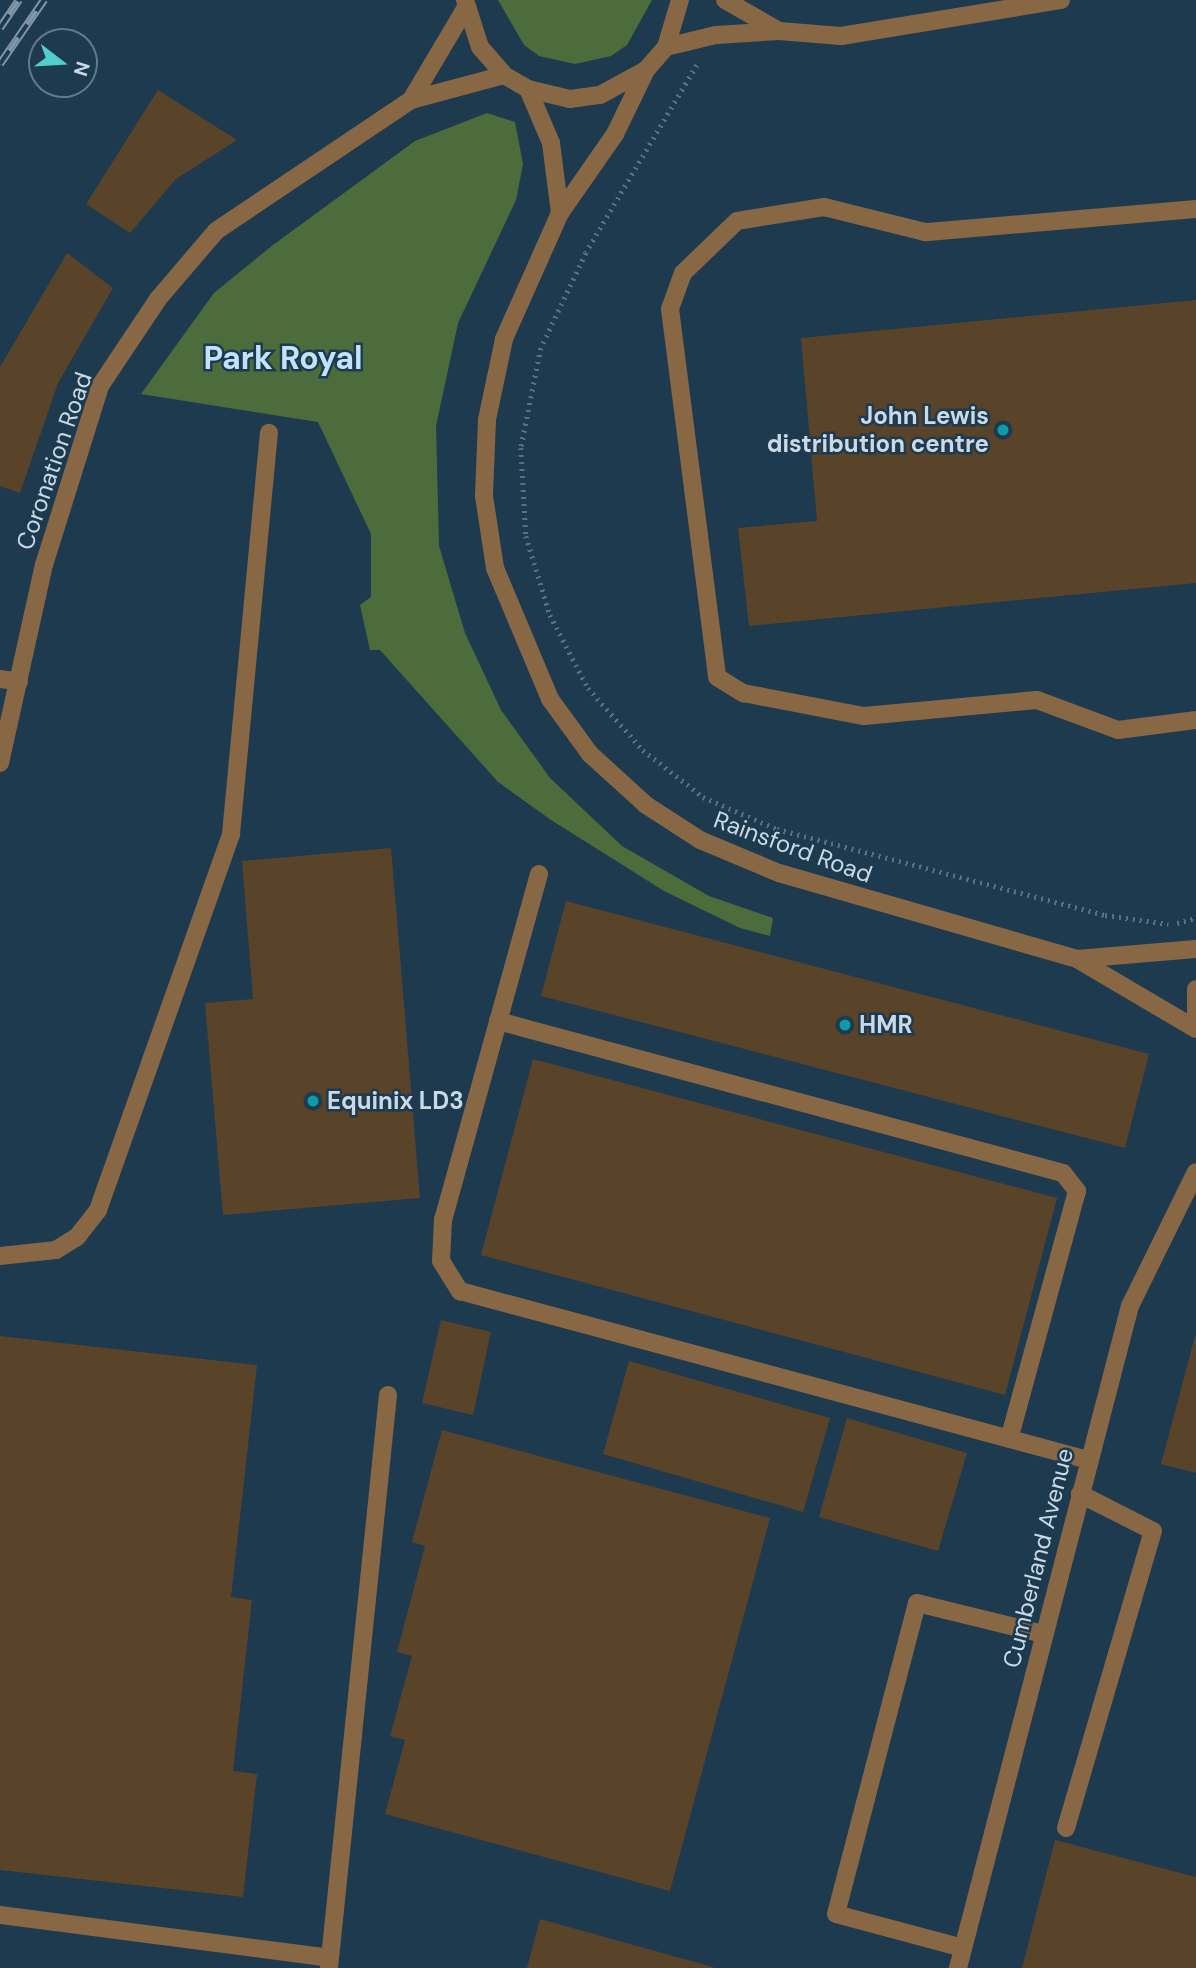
<!DOCTYPE html>
<style>
body{margin:0}
#map{position:relative;width:1196px;height:1968px;overflow:hidden;background:#1e3a4f;font-family:"DM Sans",sans-serif}
div>[style]{position:absolute}
[style*='--x']{left:calc(var(--x)*1px);top:calc(var(--y)*1px);width:calc(var(--w)*1px);rotate:calc(var(--a)*1deg)}
.green>*{inset:0;background:#4d6c3c}
.building>*{inset:0;background:#594329}
.path>*{height:4.5px;margin-top:-2.25px;transform-origin:0;background:repeating-linear-gradient(90deg,#597183 0 2px,transparent 0 7px)}
.minor>*{height:18px;margin:-9px;padding:0 9px;transform-origin:9px;border-radius:9px;background:#886745}
.rail>*{height:8px;margin-top:-4px;transform-origin:0;background:repeating-linear-gradient(90deg,#1e3a4f 0 16px,#8095a6 0 32px);box-sizing:border-box;border-block:2px solid #8095a6}
.dots>*{width:19px;height:19px;translate:-50% -50%;box-sizing:border-box;border:4px solid #1e3a4f;border-radius:50%}
span{translate:-50% -50%;white-space:nowrap;text-align:center;line-height:1.15;-webkit-text-stroke:5px #1e3a4f;paint-order:stroke}
.poi-label{font-size:24px;color:#c9d9e6;font-weight:700}
.right{translate:-100% -50%;text-align:right}
.left{translate:0 -50%;text-align:left}
.street-label{font-size:24px;color:#c9d9e6}
.district-label{font-size:32px;color:#c2e3fd;font-weight:700}
.north{position:absolute;left:28px;top:28px;width:70px;height:70px;box-sizing:border-box;background:#1e3a4f;border:2px solid #627a8b;border-radius:50%;rotate:107deg;font-size:19px;font-weight:700;line-height:28px;text-align:center;color:#c9d9e6}
.north::after{content:'';display:block;margin:auto;width:24px;height:32px;background:#53cdc9;clip-path:polygon(50% 0,100% 100%,50% 72%,0 100%)}
</style>
<div id="map">
<div class="green">
<i style="clip-path:polygon(498px 0,652px 0,627px 45px,611px 56px,575px 64px,539px 56px,524px 45px)"></i>
<i style="clip-path:polygon(487px 113px,515px 122px,523px 164px,516px 200px,458px 323px,436px 426px,439px 546px,465px 633px,501px 710px,550px 778px,622px 846px,709px 896px,773px 918px,770px 936px,740px 928px,664px 891px,551px 820px,498px 782px,380px 650px,370px 650px,360px 605px,371px 597px,371px 534px,318px 422px,141px 394px,214px 293px,273px 245px,415px 141px)"></i>
</div>
<div class="building">
<i style="clip-path:polygon(158px 90px,237px 140px,176px 179px,130px 233px,86px 204px)"></i>
<i style="clip-path:polygon(67px 253px,113px 288px,58px 383px,20px 493px,0 486px,0 367px)"></i>
<i style="clip-path:polygon(1196px 300px,1196px 583px,749px 626px,738px 528px,817px 521px,801px 338px)"></i>
<i style="clip-path:polygon(391px 848px,420px 1198px,223px 1215px,205px 1003px,253px 999px,242px 861px)"></i>
<i style="clip-path:polygon(566px 901px,1149px 1054px,1125px 1148px,541px 996px)"></i>
<i style="clip-path:polygon(533px 1059px,1057px 1198px,1005px 1395px,481px 1255px)"></i>
<i style="clip-path:polygon(441px 1320px,491px 1332px,473px 1415px,422px 1403px)"></i>
<i style="clip-path:polygon(0 1336px,257px 1365px,231px 1597px,252px 1600px,233px 1771px,257px 1774px,243px 1897px,0 1870px)"></i>
<i style="clip-path:polygon(1195px 1336px,1196px 1336px,1196px 1473px,1161px 1464px)"></i>
<i style="clip-path:polygon(629px 1361px,830px 1418px,803px 1512px,603px 1454px)"></i>
<i style="clip-path:polygon(847px 1418px,967px 1453px,938px 1551px,819px 1517px)"></i>
<i style="clip-path:polygon(442px 1430px,770px 1518px,670px 1891px,385px 1814px,405px 1740px,390px 1736px,412px 1656px,397px 1652px,425px 1546px,412px 1542px)"></i>
<i style="clip-path:polygon(1055px 1840px,1196px 1877px,1196px 1968px,1022px 1968px)"></i>
<i style="clip-path:polygon(540px 1919px,713px 1967px,713px 1968px,527px 1968px)"></i>
</div>
<div class="path">
<i style="--x:697;--y:65;--w:218;--a:120.6"></i>
<i style="--x:586;--y:253;--w:105;--a:115.3"></i>
<i style="--x:541;--y:348;--w:102;--a:101.3"></i>
<i style="--x:521;--y:448;--w:88;--a:86.7"></i>
<i style="--x:526;--y:536;--w:83;--a:73.1"></i>
<i style="--x:550;--y:615;--w:82;--a:62.5"></i>
<i style="--x:588;--y:688;--w:83;--a:48.4"></i>
<i style="--x:643;--y:750;--w:76;--a:38.1"></i>
<i style="--x:703;--y:797;--w:81;--a:23.4"></i>
<i style="--x:777;--y:829;--w:339;--a:14.7"></i>
<i style="--x:1105;--y:915;--w:64;--a:8.1"></i>
<i style="--x:1177;--y:923;--w:20;--a:-15"></i>
</div>
<div class="minor">
<i style="--x:465;--y:0;--w:49;--a:72.3"></i>
<i style="--x:480;--y:47;--w:37;--a:49"></i>
<i style="--x:504;--y:75;--w:28;--a:30"></i>
<i style="--x:528;--y:89;--w:43;--a:13.4"></i>
<i style="--x:570;--y:99;--w:30;--a:-8"></i>
<i style="--x:600;--y:95;--w:52;--a:-28.5"></i>
<i style="--x:646;--y:70;--w:30;--a:-49"></i>
<i style="--x:666;--y:47;--w:49;--a:-73.4"></i>
<i style="--x:725;--y:0;--w:62;--a:29.9"></i>
<i style="--x:666;--y:47;--w:51;--a:-13.5"></i>
<i style="--x:716;--y:35;--w:63;--a:-3.6"></i>
<i style="--x:779;--y:31;--w:62;--a:4.6"></i>
<i style="--x:841;--y:36;--w:223;--a:-9.3"></i>
<i style="--x:646;--y:70;--w:71;--a:115.8"></i>
<i style="--x:615;--y:134;--w:96;--a:124.8"></i>
<i style="--x:560;--y:213;--w:138;--a:114"></i>
<i style="--x:504;--y:339;--w:83;--a:101.9"></i>
<i style="--x:487;--y:420;--w:76;--a:92.3"></i>
<i style="--x:484;--y:496;--w:73;--a:81.3"></i>
<i style="--x:495;--y:568;--w:142;--a:67.2"></i>
<i style="--x:550;--y:699;--w:68;--a:54"></i>
<i style="--x:590;--y:754;--w:76;--a:42.3"></i>
<i style="--x:646;--y:805;--w:64;--a:32.9"></i>
<i style="--x:700;--y:840;--w:86;--a:22.7"></i>
<i style="--x:779;--y:873;--w:310;--a:16.1"></i>
<i style="--x:1077;--y:959;--w:138;--a:30.5"></i>
<i style="--x:528;--y:89;--w:59;--a:66.9"></i>
<i style="--x:551;--y:143;--w:71;--a:82.7"></i>
<i style="--x:411;--y:100;--w:106;--a:-59.3"></i>
<i style="--x:1196;--y:209;--w:272;--a:175.1"></i>
<i style="--x:925;--y:232;--w:104;--a:-166.1"></i>
<i style="--x:824;--y:207;--w:88;--a:170.9"></i>
<i style="--x:737;--y:221;--w:75;--a:136.1"></i>
<i style="--x:683;--y:273;--w:38;--a:110"></i>
<i style="--x:670;--y:309;--w:371;--a:82.7"></i>
<i style="--x:717;--y:677;--w:31;--a:32"></i>
<i style="--x:743;--y:693;--w:123;--a:10.8"></i>
<i style="--x:864;--y:716;--w:174;--a:-5.3"></i>
<i style="--x:1037;--y:700;--w:86;--a:20.3"></i>
<i style="--x:1118;--y:730;--w:79;--a:-7.3"></i>
<i style="--x:0;--y:679;--w:19;--a:9"></i>
<i style="--x:0;--y:763;--w:203;--a:-77.5"></i>
<i style="--x:44;--y:565;--w:188;--a:-72.6"></i>
<i style="--x:100;--y:386;--w:105;--a:-56.3"></i>
<i style="--x:158;--y:299;--w:89;--a:-49.5"></i>
<i style="--x:216;--y:231;--w:235;--a:-33.9"></i>
<i style="--x:411;--y:100;--w:96;--a:-15"></i>
<i style="--x:539;--y:874;--w:358;--a:105.5"></i>
<i style="--x:443;--y:1219;--w:42;--a:92.7"></i>
<i style="--x:441;--y:1261;--w:36;--a:58"></i>
<i style="--x:460;--y:1291;--w:650;--a:15.06"></i>
<i style="--x:1077;--y:959;--w:119;--a:-4.8"></i>
<i style="--x:1196;--y:989;--w:28;--a:90"></i>
<i style="--x:498;--y:1021;--w:585;--a:15.06"></i>
<i style="--x:1063;--y:1173;--w:23;--a:52"></i>
<i style="--x:1077;--y:1191;--w:257;--a:105.3"></i>
<i style="--x:0;--y:1256;--w:56;--a:-6.1"></i>
<i style="--x:56;--y:1250;--w:25;--a:-32"></i>
<i style="--x:77;--y:1237;--w:34;--a:-52"></i>
<i style="--x:98;--y:1210;--w:399;--a:-70.5"></i>
<i style="--x:231;--y:834;--w:403;--a:-84.6"></i>
<i style="--x:1066;--y:1828;--w:309;--a:-73.7"></i>
<i style="--x:1153;--y:1531;--w:82;--a:-153.1"></i>
<i style="--x:0;--y:1915;--w:332;--a:7.4"></i>
<i style="--x:963;--y:1948;--w:131;--a:-165"></i>
<i style="--x:836;--y:1914;--w:321;--a:-75.4"></i>
<i style="--x:917;--y:1603;--w:130;--a:13.8"></i>
<i style="--x:329;--y:1968;--w:576;--a:-84.12"></i>
<i style="--x:958;--y:1968;--w:684;--a:-75.44"></i>
<i style="--x:1130;--y:1306;--w:149;--a:-63.8"></i>
</div>
<div class="rail">
<i style="--x:0;--y:28;--w:34;--a:-56"></i>
<i style="--x:0;--y:64;--w:78;--a:-55.5"></i>
</div>
<div class="dots">
<i style="left:1003px;top:430px;background:#0f9aa8"></i>
<i style="left:845px;top:1025px;background:#0f9aa8"></i>
<i style="left:313px;top:1101px;background:#0f9aa8"></i>
</div>
<div class="poi-label">
<span class="right" style="left:989px;top:430px">John Lewis<br>distribution centre</span>
<span class="left" style="left:859px;top:1025px">HMR</span>
<span class="left" style="left:327px;top:1101px">Equinix LD3</span>
</div>
<div class="street-label">
<span style="left:54px;top:461px;rotate:-71deg">Coronation Road</span>
<span style="left:793px;top:847px;rotate:20deg">Rainsford Road</span>
<span style="left:1038px;top:1558px;rotate:-76deg">Cumberland Avenue</span>
</div>
<div class="district-label">
<span style="left:283px;top:358px">Park Royal</span>
</div>
<div class="north">N</div>
</div>
